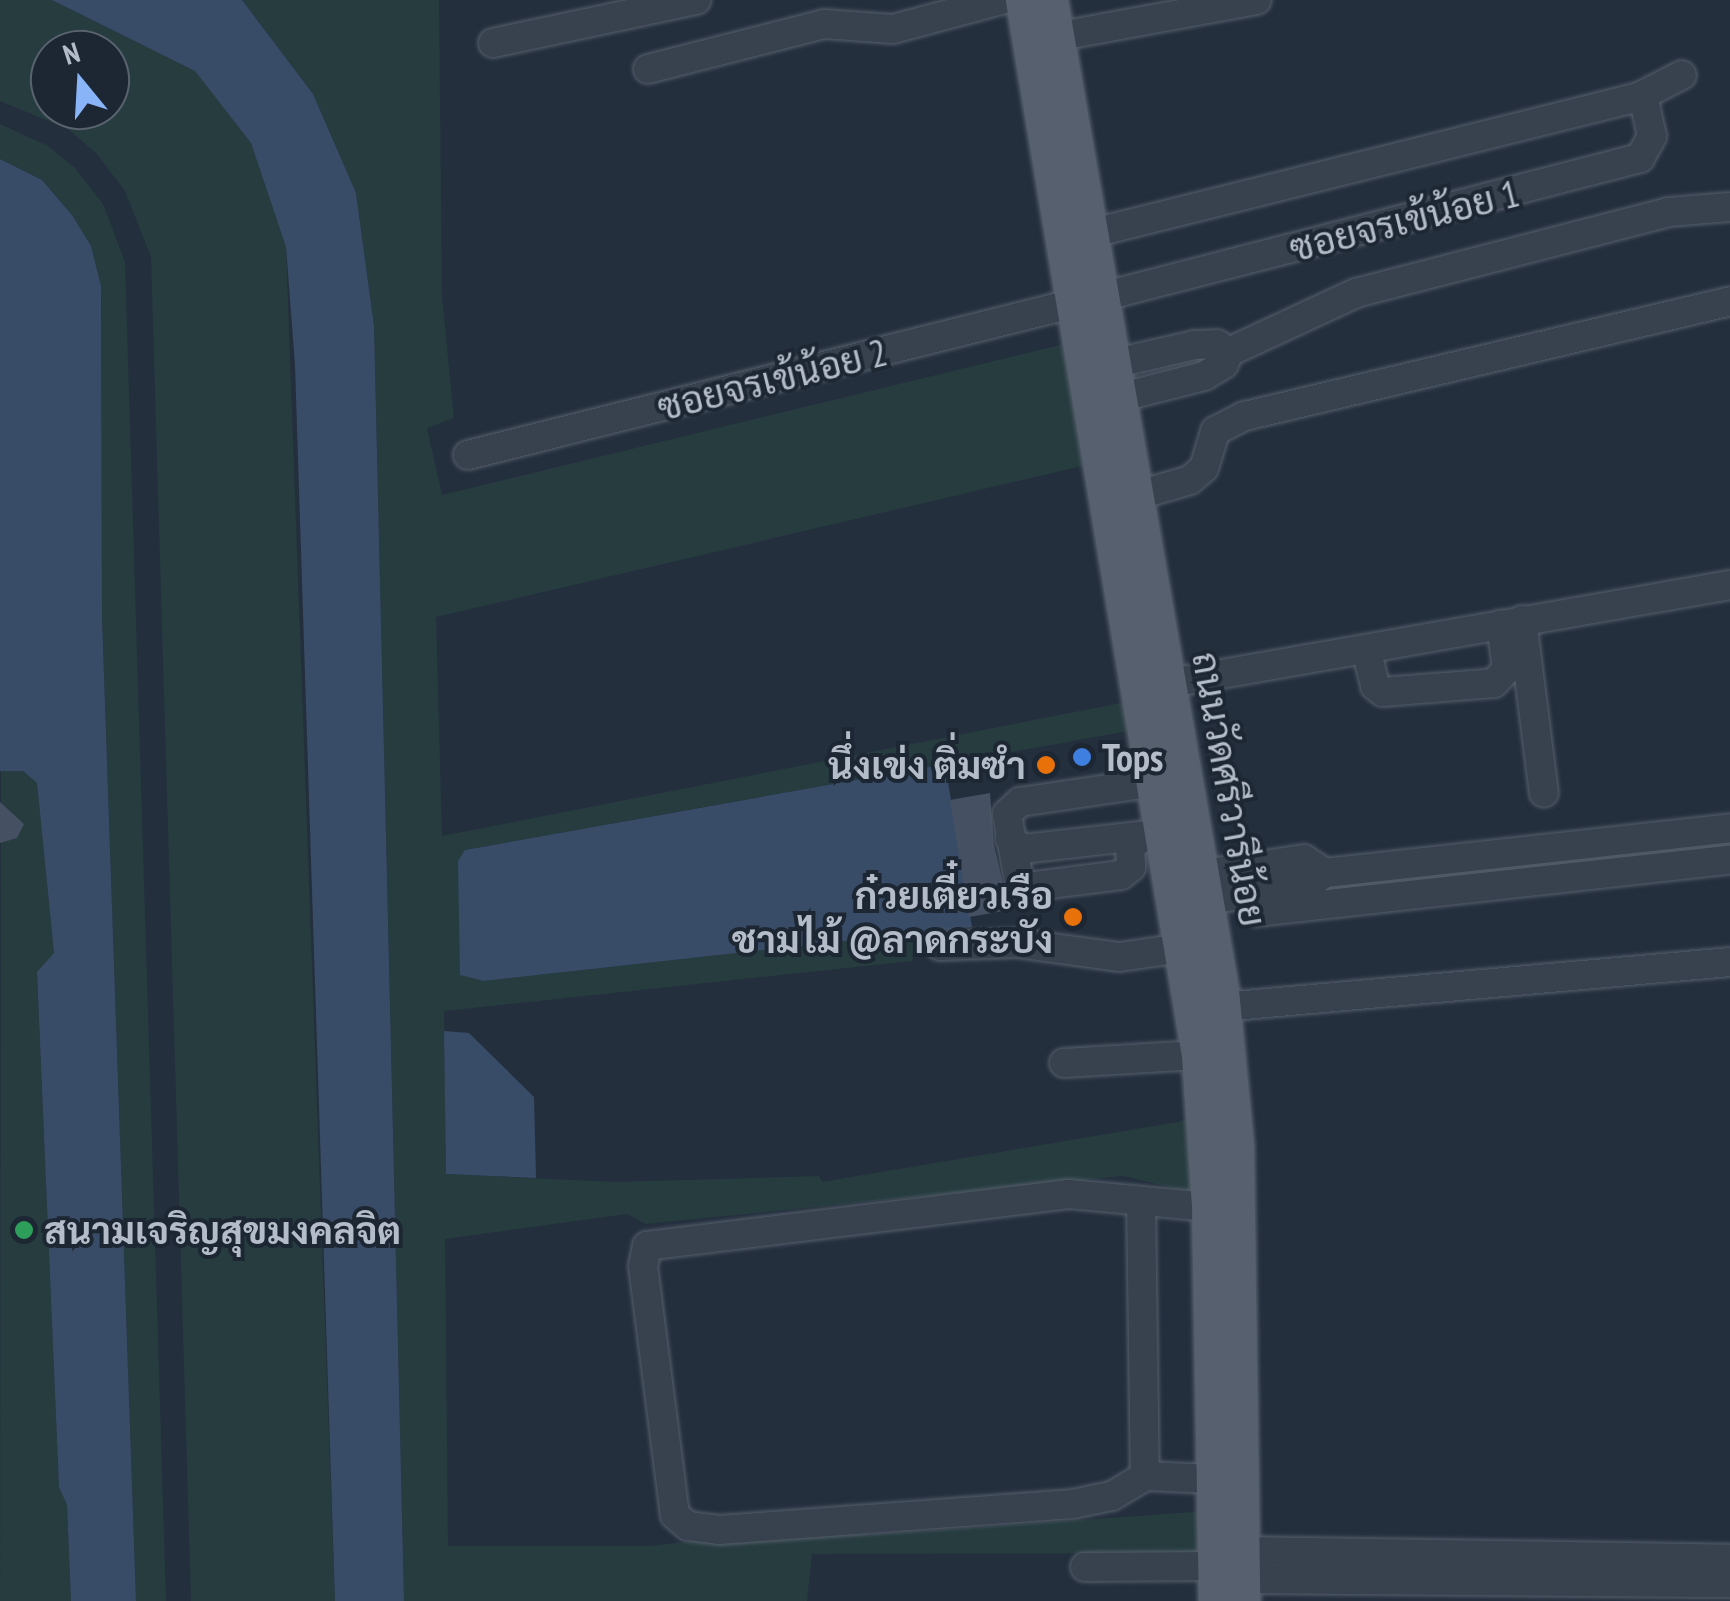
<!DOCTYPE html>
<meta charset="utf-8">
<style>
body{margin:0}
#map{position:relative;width:1730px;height:1601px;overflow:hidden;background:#242f3e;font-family:"PT Sans Narrow",Sarabun,sans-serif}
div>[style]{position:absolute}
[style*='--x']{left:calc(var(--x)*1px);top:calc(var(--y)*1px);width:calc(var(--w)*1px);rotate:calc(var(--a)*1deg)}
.green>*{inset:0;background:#263c3f}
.water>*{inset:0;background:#394c67}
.building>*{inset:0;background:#455162}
.roads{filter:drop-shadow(0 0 2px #565f6c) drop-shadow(0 0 2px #565f6c)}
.minor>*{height:28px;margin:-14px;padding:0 14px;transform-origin:14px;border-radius:14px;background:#38414e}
.major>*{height:35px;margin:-17.5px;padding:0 17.5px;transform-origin:17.5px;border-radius:17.5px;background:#56606e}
.dots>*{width:28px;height:28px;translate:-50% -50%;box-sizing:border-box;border:5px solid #1d2633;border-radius:50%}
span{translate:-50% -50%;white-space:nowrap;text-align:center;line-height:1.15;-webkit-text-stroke:8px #1d2633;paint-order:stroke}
.street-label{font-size:38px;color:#b4bcc9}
.poi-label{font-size:38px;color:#b4bcc9;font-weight:700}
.left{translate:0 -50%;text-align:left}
.right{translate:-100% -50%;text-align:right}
.north{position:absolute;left:30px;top:30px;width:100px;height:100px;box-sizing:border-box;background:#1d2633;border:2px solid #59626f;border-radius:50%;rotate:342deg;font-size:28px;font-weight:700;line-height:40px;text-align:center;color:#b4bcc9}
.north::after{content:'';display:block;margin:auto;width:35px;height:45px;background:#8ab4f8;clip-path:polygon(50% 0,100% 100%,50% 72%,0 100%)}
</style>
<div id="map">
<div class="green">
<i style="clip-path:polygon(evenodd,0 0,52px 0,195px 71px,251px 143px,286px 247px,335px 1601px,191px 1601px,151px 257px,125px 191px,96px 153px,68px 129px,0 101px,0 0,50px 50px,110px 50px,110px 110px,50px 110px,50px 50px)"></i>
<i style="clip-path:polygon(242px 0,439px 0,442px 297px,454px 418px,427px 428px,442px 495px,1068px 343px,1091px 464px,436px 617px,442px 836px,1131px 701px,1134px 730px,465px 850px,484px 981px,918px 933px,912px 961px,444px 1011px,446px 1174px,616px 1182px,819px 1176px,822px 1182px,1195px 1119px,1199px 1194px,1123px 1176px,646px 1224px,627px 1214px,445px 1239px,448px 1546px,649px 1546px,827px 1526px,868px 1535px,1208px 1511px,1208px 1553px,812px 1554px,807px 1601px,404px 1601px,374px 326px,356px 193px,313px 94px)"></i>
<i style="clip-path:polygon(0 124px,48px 146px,75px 168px,103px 204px,125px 262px,166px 1601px,136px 1601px,102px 617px,101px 286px,91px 246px,72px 215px,42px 180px,0 159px)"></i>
<i style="clip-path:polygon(1px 771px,23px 771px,37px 783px,54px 954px,37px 973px,59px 1487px,67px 1505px,71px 1601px,0 1601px)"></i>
</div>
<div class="water">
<i style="clip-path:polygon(52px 0,242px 0,313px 94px,356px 193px,374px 326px,404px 1601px,335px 1601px,295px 365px,286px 247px,251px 143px,195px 71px)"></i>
<i style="clip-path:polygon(0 159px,42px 180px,72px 215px,91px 246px,101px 286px,102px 617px,136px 1601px,71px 1601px,67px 1505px,59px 1487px,37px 972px,54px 953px,37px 783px,23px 771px,0 771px)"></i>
<i style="clip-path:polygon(945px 764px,972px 927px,484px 981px,460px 975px,458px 861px,465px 850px)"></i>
<i style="clip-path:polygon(444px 1031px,469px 1033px,534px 1097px,536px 1178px,446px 1174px)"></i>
</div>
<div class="building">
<i style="clip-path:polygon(990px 793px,994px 845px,1009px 910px,969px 917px,950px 800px)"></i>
<i style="clip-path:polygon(0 802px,24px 824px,17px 838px,0 843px)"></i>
</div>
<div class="roads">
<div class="minor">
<i style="--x:1055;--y:37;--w:205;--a:-10.4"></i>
<i style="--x:493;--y:43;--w:208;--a:-12"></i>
<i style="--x:648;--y:69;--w:182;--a:-14.3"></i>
<i style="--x:824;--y:24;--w:69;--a:4.1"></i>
<i style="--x:893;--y:29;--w:112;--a:-15"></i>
<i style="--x:1089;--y:234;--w:567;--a:-13.99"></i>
<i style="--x:1639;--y:97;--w:48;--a:-27.1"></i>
<i style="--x:1101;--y:297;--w:557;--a:-14.46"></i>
<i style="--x:1640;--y:158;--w:25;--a:-61"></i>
<i style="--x:1652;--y:136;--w:41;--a:-102.7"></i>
<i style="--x:1112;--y:364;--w:84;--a:-13"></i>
<i style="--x:1194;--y:345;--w:23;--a:-2"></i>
<i style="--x:1217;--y:344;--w:14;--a:34"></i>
<i style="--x:1118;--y:398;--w:89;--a:-14.3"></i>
<i style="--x:1204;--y:376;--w:23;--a:-31"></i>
<i style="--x:1224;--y:364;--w:13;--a:-67"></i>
<i style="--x:1229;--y:352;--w:140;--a:-24.9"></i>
<i style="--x:1356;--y:293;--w:323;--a:-14.5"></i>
<i style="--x:1669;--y:212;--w:61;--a:-4.7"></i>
<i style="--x:468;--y:455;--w:626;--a:-14.06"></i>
<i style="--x:1135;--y:496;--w:57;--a:-16.2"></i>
<i style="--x:1190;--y:480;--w:18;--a:-41"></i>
<i style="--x:1204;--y:468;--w:39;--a:-73"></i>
<i style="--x:1215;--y:431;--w:34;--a:-27"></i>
<i style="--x:1245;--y:416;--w:498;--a:-13.3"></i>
<i style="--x:1522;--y:620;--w:174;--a:82.8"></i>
<i style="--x:1366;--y:649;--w:38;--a:76"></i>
<i style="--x:1375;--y:686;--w:10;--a:37"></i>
<i style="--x:1383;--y:692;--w:111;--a:-4.6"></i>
<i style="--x:1494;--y:683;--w:19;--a:-47"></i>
<i style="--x:1507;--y:669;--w:45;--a:-97.6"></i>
<i style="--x:1170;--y:683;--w:569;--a:-9.93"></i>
<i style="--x:1145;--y:836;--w:18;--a:146"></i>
<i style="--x:1130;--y:846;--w:21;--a:87"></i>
<i style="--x:1131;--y:867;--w:13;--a:141"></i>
<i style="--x:1121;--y:875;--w:96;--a:172.8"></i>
<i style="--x:1026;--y:887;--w:9;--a:-139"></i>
<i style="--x:1019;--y:881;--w:68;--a:-100.2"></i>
<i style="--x:1007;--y:814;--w:18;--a:-43"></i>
<i style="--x:1020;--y:802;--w:136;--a:-8.4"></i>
<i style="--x:1010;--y:839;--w:16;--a:38"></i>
<i style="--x:1023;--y:849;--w:126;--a:-6.4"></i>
<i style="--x:1204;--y:874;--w:101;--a:-8.5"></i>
<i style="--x:1304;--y:859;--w:25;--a:34"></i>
<i style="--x:1207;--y:900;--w:100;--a:-8"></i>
<i style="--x:1306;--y:886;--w:23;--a:-34"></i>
<i style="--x:1325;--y:873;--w:407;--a:-6.3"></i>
<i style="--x:1256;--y:912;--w:477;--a:-6.3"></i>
<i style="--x:940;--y:946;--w:76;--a:-2.3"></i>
<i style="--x:1016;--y:943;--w:105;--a:7.7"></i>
<i style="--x:1120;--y:957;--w:63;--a:-8.3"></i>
<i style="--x:1222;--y:1007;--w:510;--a:-5.06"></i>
<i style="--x:1064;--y:1063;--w:135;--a:-3.4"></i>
<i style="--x:1141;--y:1201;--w:275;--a:89.2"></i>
<i style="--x:1209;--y:1207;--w:141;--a:-174.7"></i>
<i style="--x:1069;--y:1194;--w:425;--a:173"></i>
<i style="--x:647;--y:1246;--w:20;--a:101"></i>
<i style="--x:643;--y:1266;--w:251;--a:82.7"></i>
<i style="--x:675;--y:1515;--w:17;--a:40"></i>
<i style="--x:688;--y:1526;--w:31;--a:7"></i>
<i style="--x:719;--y:1530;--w:355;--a:-4.2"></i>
<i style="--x:1073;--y:1504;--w:40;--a:-12"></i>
<i style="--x:1112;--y:1496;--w:39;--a:-31"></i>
<i style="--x:1145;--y:1476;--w:68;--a:2.5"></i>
<i style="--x:1242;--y:1551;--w:488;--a:0.9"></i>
<i style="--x:1085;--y:1567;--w:132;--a:-0.4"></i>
<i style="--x:1242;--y:1579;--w:488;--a:0.5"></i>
</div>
<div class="major">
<i style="--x:1023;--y:0;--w:1070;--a:80.53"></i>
<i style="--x:1199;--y:1055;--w:152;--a:86.2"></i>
<i style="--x:1209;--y:1207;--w:394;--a:89"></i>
<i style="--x:1050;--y:0;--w:1005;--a:80.2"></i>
<i style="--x:1221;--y:990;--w:158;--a:84.5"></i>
<i style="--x:1236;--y:1147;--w:454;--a:89.2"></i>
</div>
</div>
<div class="dots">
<i style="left:1082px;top:757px;background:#3f7fe0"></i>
<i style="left:1046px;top:765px;background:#e8710a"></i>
<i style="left:1073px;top:917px;background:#e8710a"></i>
<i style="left:24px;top:1230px;background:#2e9e5b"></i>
</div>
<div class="street-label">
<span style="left:1404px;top:220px;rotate:-14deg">ซอยจรเข้น้อย 1</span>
<span style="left:772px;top:379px;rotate:-14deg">ซอยจรเข้น้อย 2</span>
<span style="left:1230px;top:789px;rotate:80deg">ถนนวัดศรีวารีน้อย</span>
</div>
<div class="poi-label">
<span class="left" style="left:1102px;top:757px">Tops</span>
<span class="right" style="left:1026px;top:765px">นึ่งเข่ง ติ่มซำ</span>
<span class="right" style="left:1053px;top:917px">ก๋วยเตี๋ยวเรือ<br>ชามไม้ @ลาดกระบัง</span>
<span class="left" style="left:44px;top:1230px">สนามเจริญสุขมงคลจิต</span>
</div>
<div class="north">N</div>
</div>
